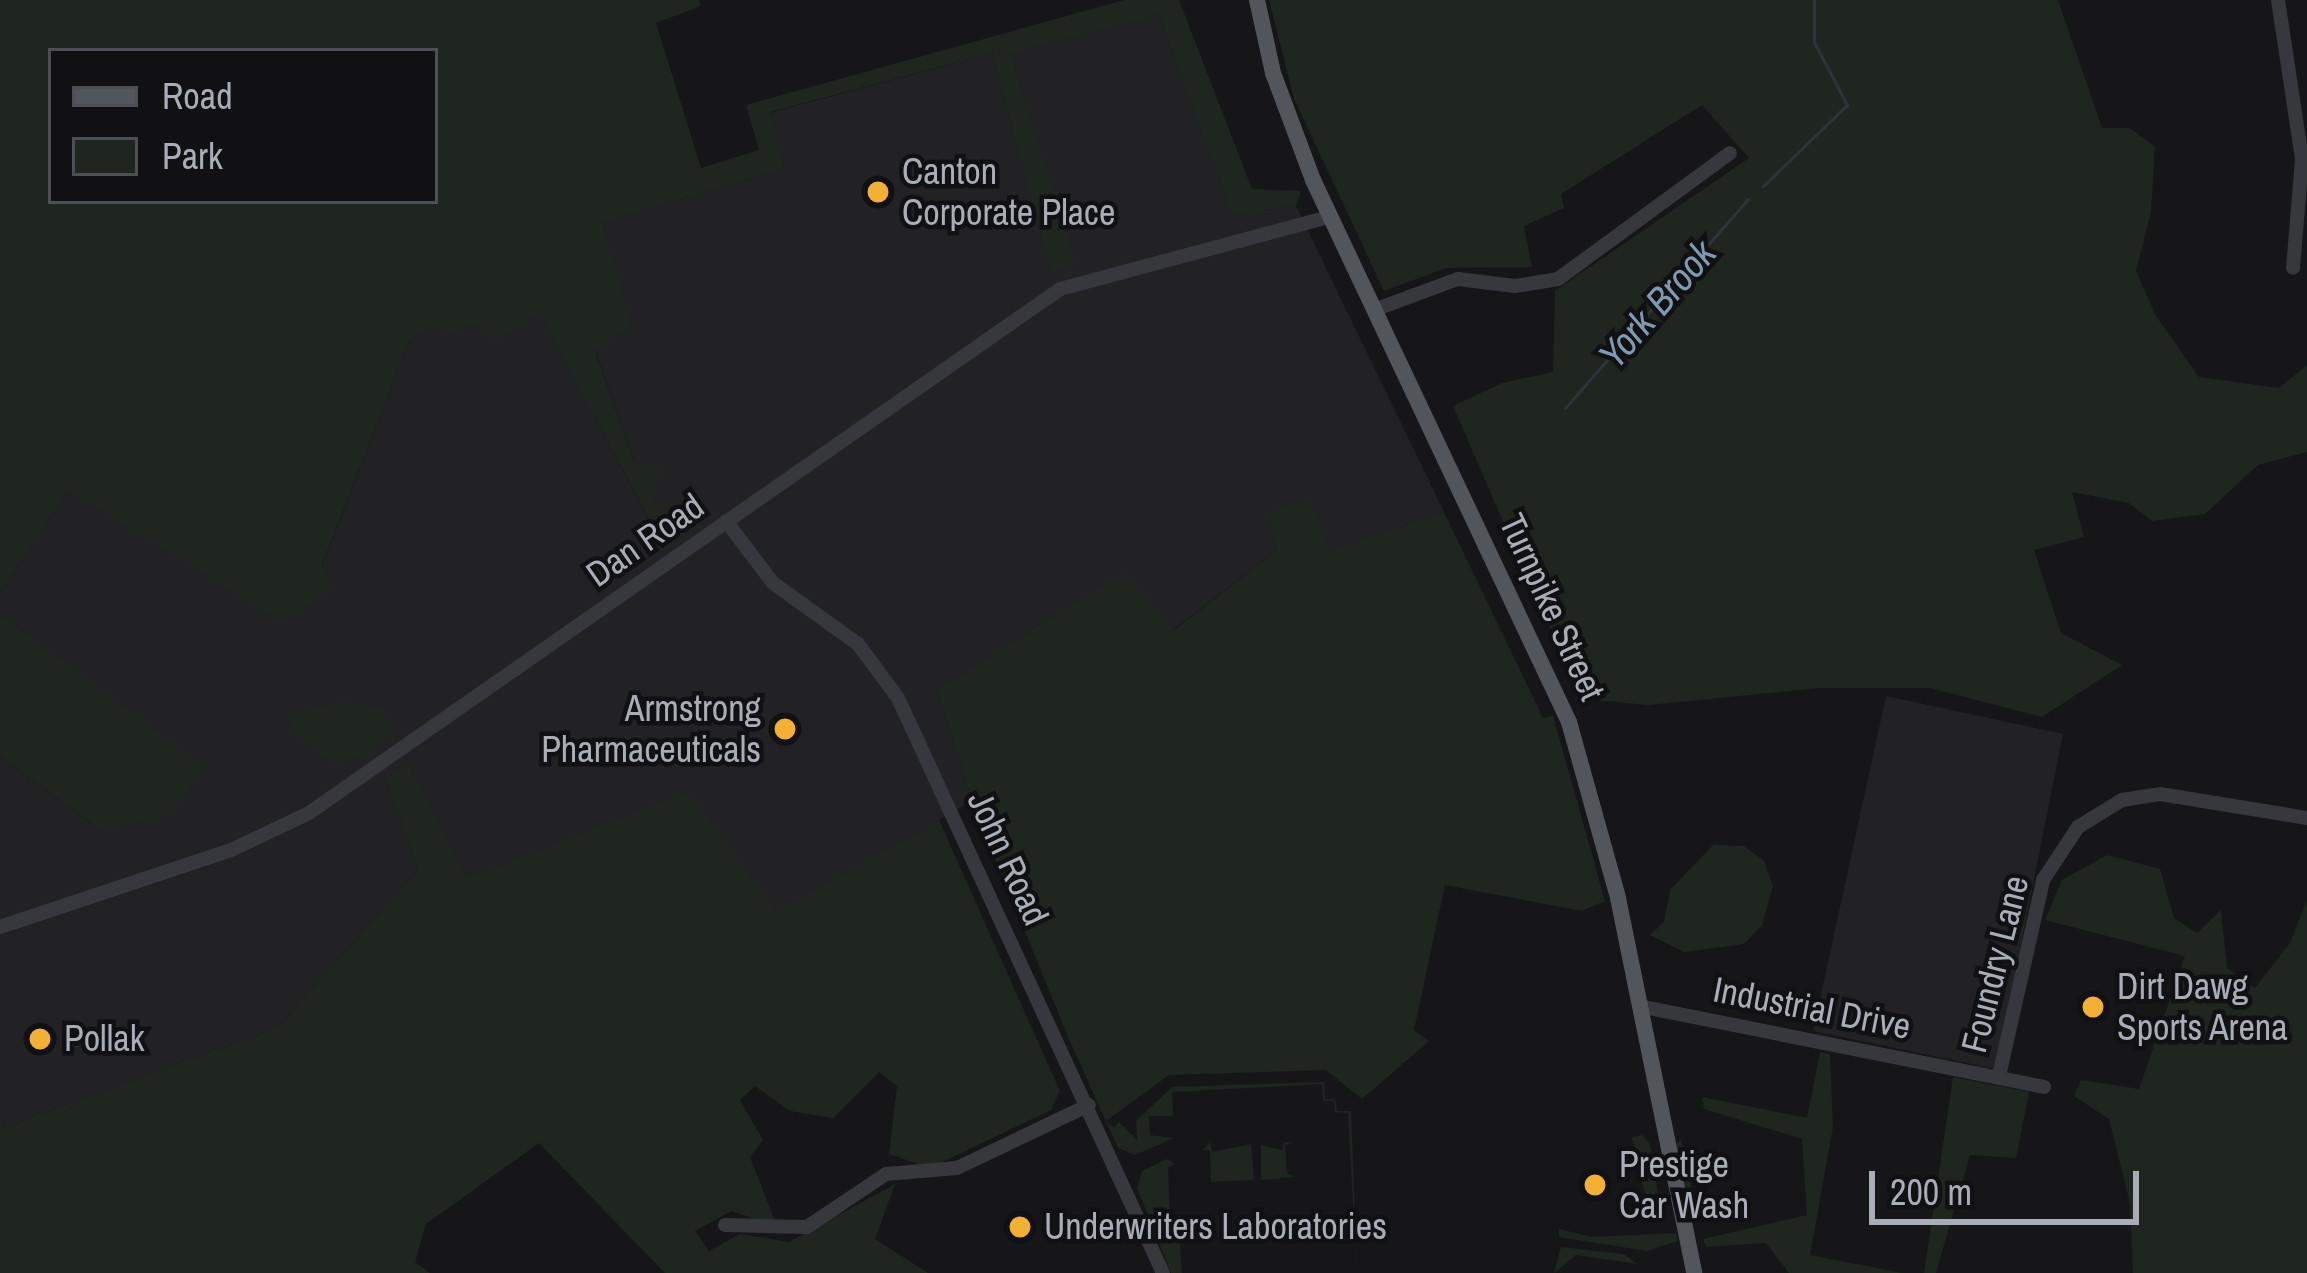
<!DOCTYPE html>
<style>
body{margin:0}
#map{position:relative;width:2307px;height:1273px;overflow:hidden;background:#161618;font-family:"Archivo Narrow",sans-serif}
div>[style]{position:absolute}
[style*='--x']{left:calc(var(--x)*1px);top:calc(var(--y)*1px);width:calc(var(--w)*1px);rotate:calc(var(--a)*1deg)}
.built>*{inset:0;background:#222225}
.green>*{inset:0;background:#1e261f}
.stream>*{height:3px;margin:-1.5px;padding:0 1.5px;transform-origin:1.5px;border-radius:1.5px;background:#2c353c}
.minor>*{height:14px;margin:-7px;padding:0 7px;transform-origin:7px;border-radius:7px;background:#37383d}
.major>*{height:16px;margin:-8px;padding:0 8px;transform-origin:8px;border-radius:8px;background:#53555c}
.dots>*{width:33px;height:33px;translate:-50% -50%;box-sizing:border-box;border:6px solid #111113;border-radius:50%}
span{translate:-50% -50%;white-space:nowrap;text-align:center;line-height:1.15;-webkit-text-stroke:9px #111113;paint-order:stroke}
.poi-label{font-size:36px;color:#a8adb8}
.left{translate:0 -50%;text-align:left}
.right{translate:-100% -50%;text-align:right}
.street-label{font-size:36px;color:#a8adb8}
.water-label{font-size:39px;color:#7f9bb3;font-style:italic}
.legend{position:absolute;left:48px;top:48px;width:390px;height:156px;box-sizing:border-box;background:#111113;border:3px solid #4d4f55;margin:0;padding:15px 21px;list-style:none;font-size:36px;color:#a8adb8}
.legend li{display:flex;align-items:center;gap:24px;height:60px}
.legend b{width:60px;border:3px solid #4d4f55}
.scale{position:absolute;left:1869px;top:1171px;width:270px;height:54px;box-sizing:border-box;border:6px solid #a8adb8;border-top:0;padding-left:15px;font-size:36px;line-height:42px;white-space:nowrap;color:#a8adb8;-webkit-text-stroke:9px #111113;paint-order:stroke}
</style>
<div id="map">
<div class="built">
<i style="clip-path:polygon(1159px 15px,1232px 213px,1296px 206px,1444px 512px,1329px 550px,1269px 512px,1277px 550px,1173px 630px,1122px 573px,937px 690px,972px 801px,776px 914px,688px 793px,467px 878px,408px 763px,386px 779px,418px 870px,278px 1027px,0 1129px,0 756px,99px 829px,203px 767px,0 614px,0 593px,69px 490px,322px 566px,409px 342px,433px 325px,539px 311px,665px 550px,595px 350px,630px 326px,603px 223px,783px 169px,769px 113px,992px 53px,1051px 272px,1075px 264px,1011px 54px)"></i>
<i style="clip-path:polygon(1886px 696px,2063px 734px,1996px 1069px,1813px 1031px)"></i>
</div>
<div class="green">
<i style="clip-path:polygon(evenodd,0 0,699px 0,701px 6px,656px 23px,701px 168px,759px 150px,746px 105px,1124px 0,1179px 0,1252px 189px,1301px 191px,1296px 206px,1232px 214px,1159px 15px,1011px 54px,1076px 264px,1051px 273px,992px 53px,770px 112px,783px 169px,603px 223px,631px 326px,595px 351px,634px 462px,660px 465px,653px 501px,690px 528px,666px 551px,539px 312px,496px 341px,475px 322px,452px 334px,433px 325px,409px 342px,322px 565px,332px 589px,281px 621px,69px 490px,0 593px,0 0,51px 51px,435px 51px,435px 201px,51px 201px,51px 51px)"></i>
<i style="clip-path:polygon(1269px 0,2058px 0,2102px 128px,2130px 128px,2155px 147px,2151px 212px,2136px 271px,2156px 316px,2199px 377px,2279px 388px,2307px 365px,2307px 452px,2258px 465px,2205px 514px,2152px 521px,2129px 503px,2072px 492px,2084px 537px,2034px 550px,2061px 633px,2122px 665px,2042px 717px,1930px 688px,1819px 688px,1648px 705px,1596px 700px,1547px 623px,1453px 406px,1502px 383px,1553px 372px,1555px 291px,1749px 158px,1702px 105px,1561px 194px,1564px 208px,1524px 226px,1532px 267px,1446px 268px,1384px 291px,1294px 99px)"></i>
<i style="clip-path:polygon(1310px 500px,1329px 550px,1444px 512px,1543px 718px,1553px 716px,1605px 901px,1582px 911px,1445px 885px,1414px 1030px,1429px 1041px,1362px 1099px,1326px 1070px,1169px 1075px,1106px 1121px,1114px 1128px,1119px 1122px,1137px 1140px,1136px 1121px,1172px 1087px,1324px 1082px,1325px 1099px,1335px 1099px,1337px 1111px,1351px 1111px,1357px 1273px,1348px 1113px,1335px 1112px,1334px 1101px,1323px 1101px,1322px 1084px,1172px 1092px,1173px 1116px,1149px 1116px,1150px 1135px,1174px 1138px,1135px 1155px,1118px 1148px,1068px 1037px,972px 801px,937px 690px,1123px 572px,1174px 630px,1277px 550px,1268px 512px)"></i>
<i style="clip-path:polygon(0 614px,204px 766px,170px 815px,99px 829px,0 756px)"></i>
<i style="clip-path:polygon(345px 701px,383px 708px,395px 730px,364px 755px,334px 764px,293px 733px,288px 714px)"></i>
<i style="clip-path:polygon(408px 763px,467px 878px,688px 792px,776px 913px,939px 820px,1060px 1091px,1051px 1110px,930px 1168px,889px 1154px,897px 1086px,879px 1072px,833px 1118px,790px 1111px,755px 1086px,740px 1100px,763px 1140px,750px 1157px,777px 1226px,731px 1211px,695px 1231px,709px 1251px,740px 1234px,789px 1242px,895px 1184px,875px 1239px,928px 1273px,665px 1273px,539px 1143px,426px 1224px,415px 1262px,430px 1273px,0 1273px,0 1129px,278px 1027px,418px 870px,386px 779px)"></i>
<i style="clip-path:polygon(1713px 845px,1744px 846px,1764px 861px,1773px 886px,1762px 925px,1744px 944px,1684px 952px,1650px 935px,1664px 922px,1670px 890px)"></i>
<i style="clip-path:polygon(2107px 855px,2160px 869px,2174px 918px,2197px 933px,2221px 910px,2227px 968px,2255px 988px,2290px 943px,2307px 900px,2307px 1273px,2133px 1273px,2130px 1203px,2109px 1119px,2074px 1096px,2081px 1080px,2139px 1089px,2185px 956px,2045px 920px,2062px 880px)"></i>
<i style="clip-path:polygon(1820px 1052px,1830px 1054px,1833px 1127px,1810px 1255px,1902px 1273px,1789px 1273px,1766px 1243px,1706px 1247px,1703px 1239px,1807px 1215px,1802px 1139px,1704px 1109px,1702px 1097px,1807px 1118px)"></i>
<i style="clip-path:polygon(1953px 1077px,2029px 1092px,2016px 1158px,1970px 1155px,1936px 1273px,1924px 1273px)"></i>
<i style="clip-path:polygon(1688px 1133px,1681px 1140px,1698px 1217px,1709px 1221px,1691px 1217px,1676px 1144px)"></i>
<i style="clip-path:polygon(1643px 1135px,1650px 1144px,1663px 1225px,1644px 1191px,1632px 1137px)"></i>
<i style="clip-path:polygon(1210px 1142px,1212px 1152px,1251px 1144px,1254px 1180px,1211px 1182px,1210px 1150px,1203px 1150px)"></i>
<i style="clip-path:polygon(1284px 1142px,1293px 1142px,1285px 1145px,1287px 1173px,1295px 1177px,1261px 1180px,1261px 1145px,1282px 1150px)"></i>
<i style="clip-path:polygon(1167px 1159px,1175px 1164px,1168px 1167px,1170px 1218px,1188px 1241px,1180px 1245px,1182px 1273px,1171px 1273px,1137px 1188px,1142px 1171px)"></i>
<i style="clip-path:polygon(1559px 1229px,1592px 1237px,1676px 1233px,1678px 1241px,1647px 1251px,1559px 1237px)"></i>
<i style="clip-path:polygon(1561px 1247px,1624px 1254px,1637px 1264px,1576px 1255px,1554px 1273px)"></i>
</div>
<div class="stream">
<i style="--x:1763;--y:186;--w:117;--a:-44"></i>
<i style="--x:1847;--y:105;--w:71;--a:-117.6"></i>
<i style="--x:1814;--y:42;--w:42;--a:-90"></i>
<i style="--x:1565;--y:408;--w:278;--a:-48.8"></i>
</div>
<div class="minor">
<i style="--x:2278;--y:0;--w:161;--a:81.4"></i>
<i style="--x:2302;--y:159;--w:109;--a:94.7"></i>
<i style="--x:1374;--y:310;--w:90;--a:-20.3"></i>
<i style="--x:1458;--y:279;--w:57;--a:7"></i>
<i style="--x:1515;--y:286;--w:44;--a:-9.2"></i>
<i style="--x:1558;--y:279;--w:213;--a:-36.2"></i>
<i style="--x:726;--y:521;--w:78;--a:52.8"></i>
<i style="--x:773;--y:583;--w:105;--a:35.7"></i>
<i style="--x:858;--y:644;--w:67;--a:53.5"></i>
<i style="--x:898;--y:698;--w:633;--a:65.26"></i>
<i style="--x:0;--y:927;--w:241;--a:-18.4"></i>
<i style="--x:229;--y:851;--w:89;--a:-25.4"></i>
<i style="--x:309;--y:813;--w:916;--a:-34.9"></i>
<i style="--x:1060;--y:289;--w:278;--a:-15"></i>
<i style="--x:1639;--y:1006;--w:413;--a:11.3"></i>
<i style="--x:1999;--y:1076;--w:201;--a:-77.3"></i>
<i style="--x:2043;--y:880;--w:64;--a:-56.6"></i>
<i style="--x:2078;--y:827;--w:52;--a:-31.5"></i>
<i style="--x:2122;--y:800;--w:38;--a:-9"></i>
<i style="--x:2160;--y:794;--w:149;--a:9.3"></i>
<i style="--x:725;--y:1225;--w:82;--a:1.4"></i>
<i style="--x:807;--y:1227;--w:95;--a:-33.9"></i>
<i style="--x:886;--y:1174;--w:71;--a:-4.8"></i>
<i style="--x:957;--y:1168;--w:146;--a:-25.5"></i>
</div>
<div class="major">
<i style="--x:1257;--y:0;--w:75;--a:77.6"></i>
<i style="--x:1273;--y:73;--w:114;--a:69.5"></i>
<i style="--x:1313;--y:180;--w:599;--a:64.72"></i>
<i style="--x:1569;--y:722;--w:183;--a:74.4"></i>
<i style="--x:1618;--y:898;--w:383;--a:78.5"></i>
</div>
<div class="dots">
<i style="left:878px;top:192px;background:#f2b134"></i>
<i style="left:785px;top:729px;background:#f2b134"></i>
<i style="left:2093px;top:1007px;background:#f2b134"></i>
<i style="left:40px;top:1039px;background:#f2b134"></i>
<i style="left:1595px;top:1185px;background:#f2b134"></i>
<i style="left:1020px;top:1227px;background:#f2b134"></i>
</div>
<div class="poi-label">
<span class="left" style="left:902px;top:192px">Canton<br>Corporate Place</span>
<span class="right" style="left:761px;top:729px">Armstrong<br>Pharmaceuticals</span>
<span class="left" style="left:2117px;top:1007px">Dirt Dawg<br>Sports Arena</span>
<span class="left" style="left:64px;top:1039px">Pollak</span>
<span class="left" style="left:1619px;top:1185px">Prestige<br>Car Wash</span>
<span class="left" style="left:1044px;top:1227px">Underwriters Laboratories</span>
</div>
<div class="street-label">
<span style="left:645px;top:540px;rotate:-35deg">Dan Road</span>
<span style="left:1552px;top:607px;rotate:65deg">Turnpike Street</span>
<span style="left:1008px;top:858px;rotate:65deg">John Road</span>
<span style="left:1995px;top:964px;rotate:-76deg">Foundry Lane</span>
<span style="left:1812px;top:1008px;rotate:11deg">Industrial Drive</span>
</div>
<div class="water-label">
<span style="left:1657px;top:304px;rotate:-49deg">York Brook</span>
</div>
<ul class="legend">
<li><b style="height:15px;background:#53555c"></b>Road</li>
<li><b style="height:33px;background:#1e261f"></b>Park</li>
</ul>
<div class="scale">200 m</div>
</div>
